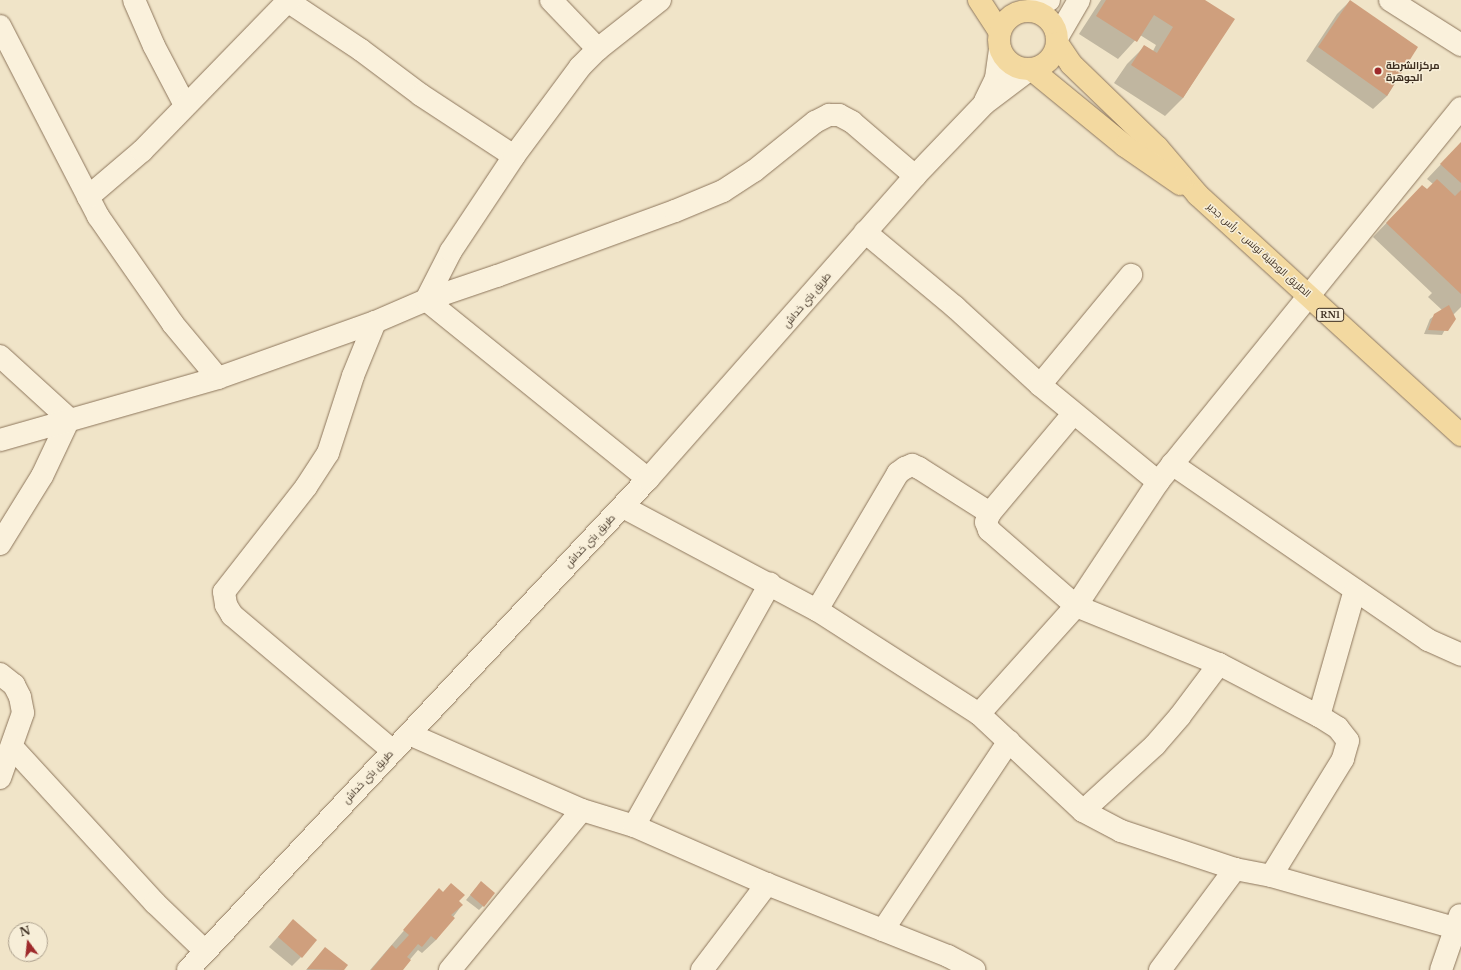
<!DOCTYPE html>
<meta charset="utf-8">
<style>
body{margin:0}
#map{position:relative;width:1461px;height:970px;overflow:hidden;background:#f0e4c8;font-family:"Libre Baskerville",Cairo,serif}
div>[style]{position:absolute}
[style*='--x']{left:calc(var(--x)*1px);top:calc(var(--y)*1px);width:calc(var(--w)*1px);rotate:calc(var(--a)*1deg)}
.shadow>*{inset:0;background:#0003}
.building>*{inset:0;background:#cf9f7d}
.roads{filter:drop-shadow(0 0 1px #8d765c) drop-shadow(0 0 1px #8d765c)}
.minor>*{height:22px;margin:-11px;padding:0 11px;transform-origin:11px;border-radius:11px;background:#faf1dc}
.secondary>*{height:22px;margin:-11px;padding:0 11px;transform-origin:11px;border-radius:11px;background:#faf1dc}
.primary>*{height:22px;margin:-11px;padding:0 11px;transform-origin:11px;border-radius:11px;background:#f3d9a0}
.primary>.ring{margin:-11px;padding:0;box-sizing:content-box;background:none;border:22px solid #f3d9a0;border-radius:50%}
.dots>*{width:11px;height:11px;translate:-50% -50%;box-sizing:border-box;border:2px solid #f7eed8;border-radius:50%}
span{translate:-50% -50%;white-space:nowrap;text-align:center;line-height:1.15;-webkit-text-stroke:3px #f7eed8;paint-order:stroke}
.shield-label span{padding:1px 3px;background:#f7eed8;border:1px solid;border-radius:3px;-webkit-text-stroke-width:0}
.shield-label{font-size:9px;color:#3d2e20;font-weight:700}
.poi-label{font-size:10px;color:#3d2e20;font-weight:700}
.left{translate:0 -50%;text-align:left}
.street-label{font-size:10px;color:#3d2e20}
.north{position:absolute;left:8px;top:922px;width:40px;height:40px;box-sizing:border-box;background:#f7eed8;border:1px solid #ada18e;border-radius:50%;rotate:345deg;font-size:11px;font-weight:700;line-height:16px;text-align:center;color:#3d2e20}
.north::after{content:'';display:block;margin:auto;width:14px;height:18px;background:#9e2a2b;clip-path:polygon(50% 0,100% 100%,50% 72%,0 100%)}
</style>
<div id="map">
<div class="shadow">
<i style="clip-path:polygon(1101px 0,1203px 0,1233px 19px,1183px 98px,1165px 116px,1114px 83px,1127px 64px,1145px 46px,1153px 51px,1156px 45px,1140px 35px,1118px 59px,1079px 34px)"></i>
<i style="clip-path:polygon(1350px 1px,1417px 47px,1387px 96px,1373px 109px,1306px 61px,1337px 14px)"></i>
<i style="clip-path:polygon(1461px 143px,1461px 307px,1453px 315px,1442px 335px,1424px 334px,1430px 319px,1442px 310px,1428px 297px,1432px 293px,1373px 237px,1422px 186px,1427px 191px,1433px 184px,1427px 179px)"></i>
<i style="clip-path:polygon(477px 887px,483px 906px,479px 910px,466px 900px)"></i>
<i style="clip-path:polygon(439px 890px,462px 905px,436px 940px,422px 953px,418px 950px,401px 970px,370px 970px)"></i>
<i style="clip-path:polygon(293px 920px,301px 957px,292px 966px,269px 947px)"></i>
<i style="clip-path:polygon(325px 948px,346px 966px,343px 970px,306px 970px)"></i>
</div>
<div class="building">
<i style="clip-path:polygon(1106px 0,1205px 0,1235px 19px,1183px 98px,1131px 65px,1144px 45px,1157px 53px,1173px 27px,1154px 15px,1137px 42px,1096px 16px)"></i>
<i style="clip-path:polygon(1350px 0,1418px 47px,1387px 96px,1318px 47px)"></i>
<i style="clip-path:polygon(1461px 142px,1461px 183px,1440px 164px)"></i>
<i style="clip-path:polygon(1437px 179px,1455px 196px,1461px 190px,1461px 294px,1386px 223px,1422px 185px,1427px 189px)"></i>
<i style="clip-path:polygon(1449px 305px,1456px 319px,1448px 331px,1428px 330px,1434px 314px)"></i>
<i style="clip-path:polygon(481px 881px,495px 893px,484px 907px,470px 895px)"></i>
<i style="clip-path:polygon(451px 883px,465px 895px,459px 901px,463px 905px,451px 915px,455px 918px,436px 940px,431px 936px,422px 947px,418px 944px,407px 957px,411px 960px,403px 970px,371px 970px,392px 945px,396px 949px,409px 935px,403px 930px,439px 888px,443px 892px)"></i>
<i style="clip-path:polygon(293px 919px,317px 940px,302px 958px,278px 937px)"></i>
<i style="clip-path:polygon(325px 947px,348px 965px,344px 970px,307px 969px)"></i>
</div>
<div class="roads">
<div class="minor">
<i style="--x:134;--y:0;--w:50;--a:66.5"></i>
<i style="--x:154;--y:46;--w:67;--a:62.3"></i>
<i style="--x:286;--y:0;--w:90;--a:33.7"></i>
<i style="--x:361;--y:50;--w:75;--a:36.9"></i>
<i style="--x:421;--y:95;--w:111;--a:33.3"></i>
<i style="--x:551;--y:0;--w:68;--a:46.2"></i>
<i style="--x:1390;--y:0;--w:84;--a:32.4"></i>
<i style="--x:0;--y:26;--w:214;--a:62.7"></i>
<i style="--x:98;--y:216;--w:131;--a:55.2"></i>
<i style="--x:173;--y:324;--w:70;--a:50.2"></i>
<i style="--x:88;--y:197;--w:71;--a:-40.4"></i>
<i style="--x:142;--y:151;--w:211;--a:-45.8"></i>
<i style="--x:865;--y:232;--w:117;--a:39.8"></i>
<i style="--x:955;--y:307;--w:115;--a:42.5"></i>
<i style="--x:1040;--y:385;--w:153;--a:39.4"></i>
<i style="--x:375;--y:322;--w:58;--a:112.2"></i>
<i style="--x:353;--y:376;--w:81;--a:108"></i>
<i style="--x:328;--y:453;--w:40;--a:122.9"></i>
<i style="--x:306;--y:487;--w:133;--a:128"></i>
<i style="--x:224;--y:592;--w:13;--a:81"></i>
<i style="--x:226;--y:605;--w:12;--a:59"></i>
<i style="--x:232;--y:615;--w:211;--a:40.2"></i>
<i style="--x:0;--y:356;--w:93;--a:42.4"></i>
<i style="--x:69;--y:419;--w:63;--a:115.3"></i>
<i style="--x:42;--y:476;--w:80;--a:121.7"></i>
<i style="--x:1040;--y:385;--w:143;--a:-50.4"></i>
<i style="--x:1073;--y:414;--w:129;--a:130"></i>
<i style="--x:990;--y:513;--w:10;--a:114"></i>
<i style="--x:986;--y:522;--w:9;--a:69"></i>
<i style="--x:989;--y:530;--w:116;--a:41.1"></i>
<i style="--x:1076;--y:606;--w:154;--a:22.1"></i>
<i style="--x:1219;--y:664;--w:113;--a:27.5"></i>
<i style="--x:1319;--y:716;--w:22;--a:32"></i>
<i style="--x:1338;--y:728;--w:16;--a:52"></i>
<i style="--x:1348;--y:741;--w:19;--a:106"></i>
<i style="--x:1343;--y:759;--w:137;--a:121.6"></i>
<i style="--x:0;--y:440;--w:227;--a:-15.9"></i>
<i style="--x:218;--y:378;--w:167;--a:-19.6"></i>
<i style="--x:375;--y:322;--w:56;--a:-23.3"></i>
<i style="--x:426;--y:300;--w:75;--a:-18.7"></i>
<i style="--x:497;--y:276;--w:189;--a:-20.1"></i>
<i style="--x:675;--y:211;--w:52;--a:-22.6"></i>
<i style="--x:723;--y:191;--w:37;--a:-33"></i>
<i style="--x:754;--y:171;--w:78;--a:-38.8"></i>
<i style="--x:815;--y:122;--w:16;--a:-27"></i>
<i style="--x:829;--y:115;--w:10;--a:0"></i>
<i style="--x:839;--y:115;--w:15;--a:28"></i>
<i style="--x:852;--y:122;--w:83;--a:40.6"></i>
<i style="--x:1172;--y:464;--w:311;--a:34.5"></i>
<i style="--x:1428;--y:640;--w:36;--a:24"></i>
<i style="--x:648;--y:479;--w:285;--a:-141.1"></i>
<i style="--x:426;--y:300;--w:55;--a:-63"></i>
<i style="--x:451;--y:251;--w:114;--a:-56.4"></i>
<i style="--x:514;--y:156;--w:111;--a:-53.4"></i>
<i style="--x:580;--y:67;--w:25;--a:-45"></i>
<i style="--x:598;--y:49;--w:79;--a:-38.3"></i>
<i style="--x:623;--y:507;--w:220;--a:28"></i>
<i style="--x:817;--y:610;--w:193;--a:32.7"></i>
<i style="--x:979;--y:714;--w:142;--a:43"></i>
<i style="--x:1083;--y:811;--w:43;--a:27.8"></i>
<i style="--x:1121;--y:831;--w:120;--a:18.4"></i>
<i style="--x:1235;--y:869;--w:37;--a:11"></i>
<i style="--x:1271;--y:876;--w:191;--a:15.8"></i>
<i style="--x:1455;--y:928;--w:7;--a:34"></i>
<i style="--x:817;--y:610;--w:159;--a:-59.4"></i>
<i style="--x:898;--y:473;--w:9;--a:-36"></i>
<i style="--x:905;--y:468;--w:8;--a:-23"></i>
<i style="--x:912;--y:465;--w:8;--a:23"></i>
<i style="--x:919;--y:468;--w:84;--a:32.4"></i>
<i style="--x:0;--y:674;--w:18;--a:38"></i>
<i style="--x:14;--y:685;--w:13;--a:63"></i>
<i style="--x:20;--y:697;--w:16;--a:79"></i>
<i style="--x:23;--y:713;--w:69;--a:109.5"></i>
<i style="--x:979;--y:714;--w:145;--a:-48.1"></i>
<i style="--x:1076;--y:606;--w:149;--a:-56.5"></i>
<i style="--x:1158;--y:482;--w:481;--a:-51"></i>
<i style="--x:1319;--y:716;--w:131;--a:-74.1"></i>
<i style="--x:409;--y:734;--w:189;--a:23.7"></i>
<i style="--x:582;--y:810;--w:54;--a:17.1"></i>
<i style="--x:634;--y:826;--w:145;--a:23.6"></i>
<i style="--x:767;--y:884;--w:195;--a:21.7"></i>
<i style="--x:948;--y:956;--w:30;--a:28"></i>
<i style="--x:12;--y:747;--w:212;--a:47.5"></i>
<i style="--x:155;--y:903;--w:69;--a:43.8"></i>
<i style="--x:1083;--y:811;--w:98;--a:-42.5"></i>
<i style="--x:1155;--y:745;--w:38;--a:-49"></i>
<i style="--x:1180;--y:716;--w:65;--a:-53.1"></i>
<i style="--x:634;--y:826;--w:278;--a:-60.7"></i>
<i style="--x:883;--y:930;--w:227;--a:-56.3"></i>
<i style="--x:450;--y:970;--w:207;--a:-50.5"></i>
<i style="--x:702;--y:970;--w:108;--a:-52.9"></i>
<i style="--x:1160;--y:970;--w:126;--a:-53.4"></i>
<i style="--x:1441;--y:970;--w:58;--a:-70.9"></i>
</div>
<div class="secondary">
<i style="--x:1031;--y:11;--w:21;--a:-31"></i>
<i style="--x:1057;--y:38;--w:44;--a:-59.9"></i>
<i style="--x:985;--y:101;--w:25;--a:-64"></i>
<i style="--x:996;--y:78;--w:29;--a:-82"></i>
<i style="--x:188;--y:970;--w:673;--a:-46.87"></i>
<i style="--x:648;--y:479;--w:404;--a:-48.6"></i>
<i style="--x:915;--y:176;--w:100;--a:-46.2"></i>
<i style="--x:984;--y:104;--w:56;--a:-37.1"></i>
</div>
<div class="primary">
<i style="--x:979;--y:0;--w:38;--a:57"></i>
<i class="ring" style="left:999px;top:11px;width:36px;height:36px"></i>
<i style="--x:1057;--y:43;--w:25;--a:56"></i>
<i style="--x:1071;--y:64;--w:120;--a:44"></i>
<i style="--x:1157;--y:147;--w:63;--a:49.5"></i>
<i style="--x:1198;--y:195;--w:356;--a:42.4"></i>
<i style="--x:1031;--y:69;--w:122;--a:39.3"></i>
<i style="--x:1125;--y:146;--w:67;--a:34.6"></i>
</div>
</div>
<div class="dots">
<i style="left:1378px;top:71px;background:#9e2a2b"></i>
</div>
<div class="shield-label">
<span style="left:1330px;top:315px">RN1</span>
</div>
<div class="poi-label">
<span class="left" style="left:1386px;top:71px">مركزالشرطة<br>الجوهرة</span>
</div>
<div class="street-label">
<span style="left:1259px;top:250px;rotate:42deg">الطريق الوطنية تونس - رأس جدير</span>
<span style="left:807px;top:300px;rotate:-50deg">طريق بني خداش</span>
<span style="left:590px;top:541px;rotate:-47deg">طريق بني خداش</span>
<span style="left:368px;top:777px;rotate:-47deg">طريق بني خداش</span>
</div>
<div class="north">N</div>
</div>
